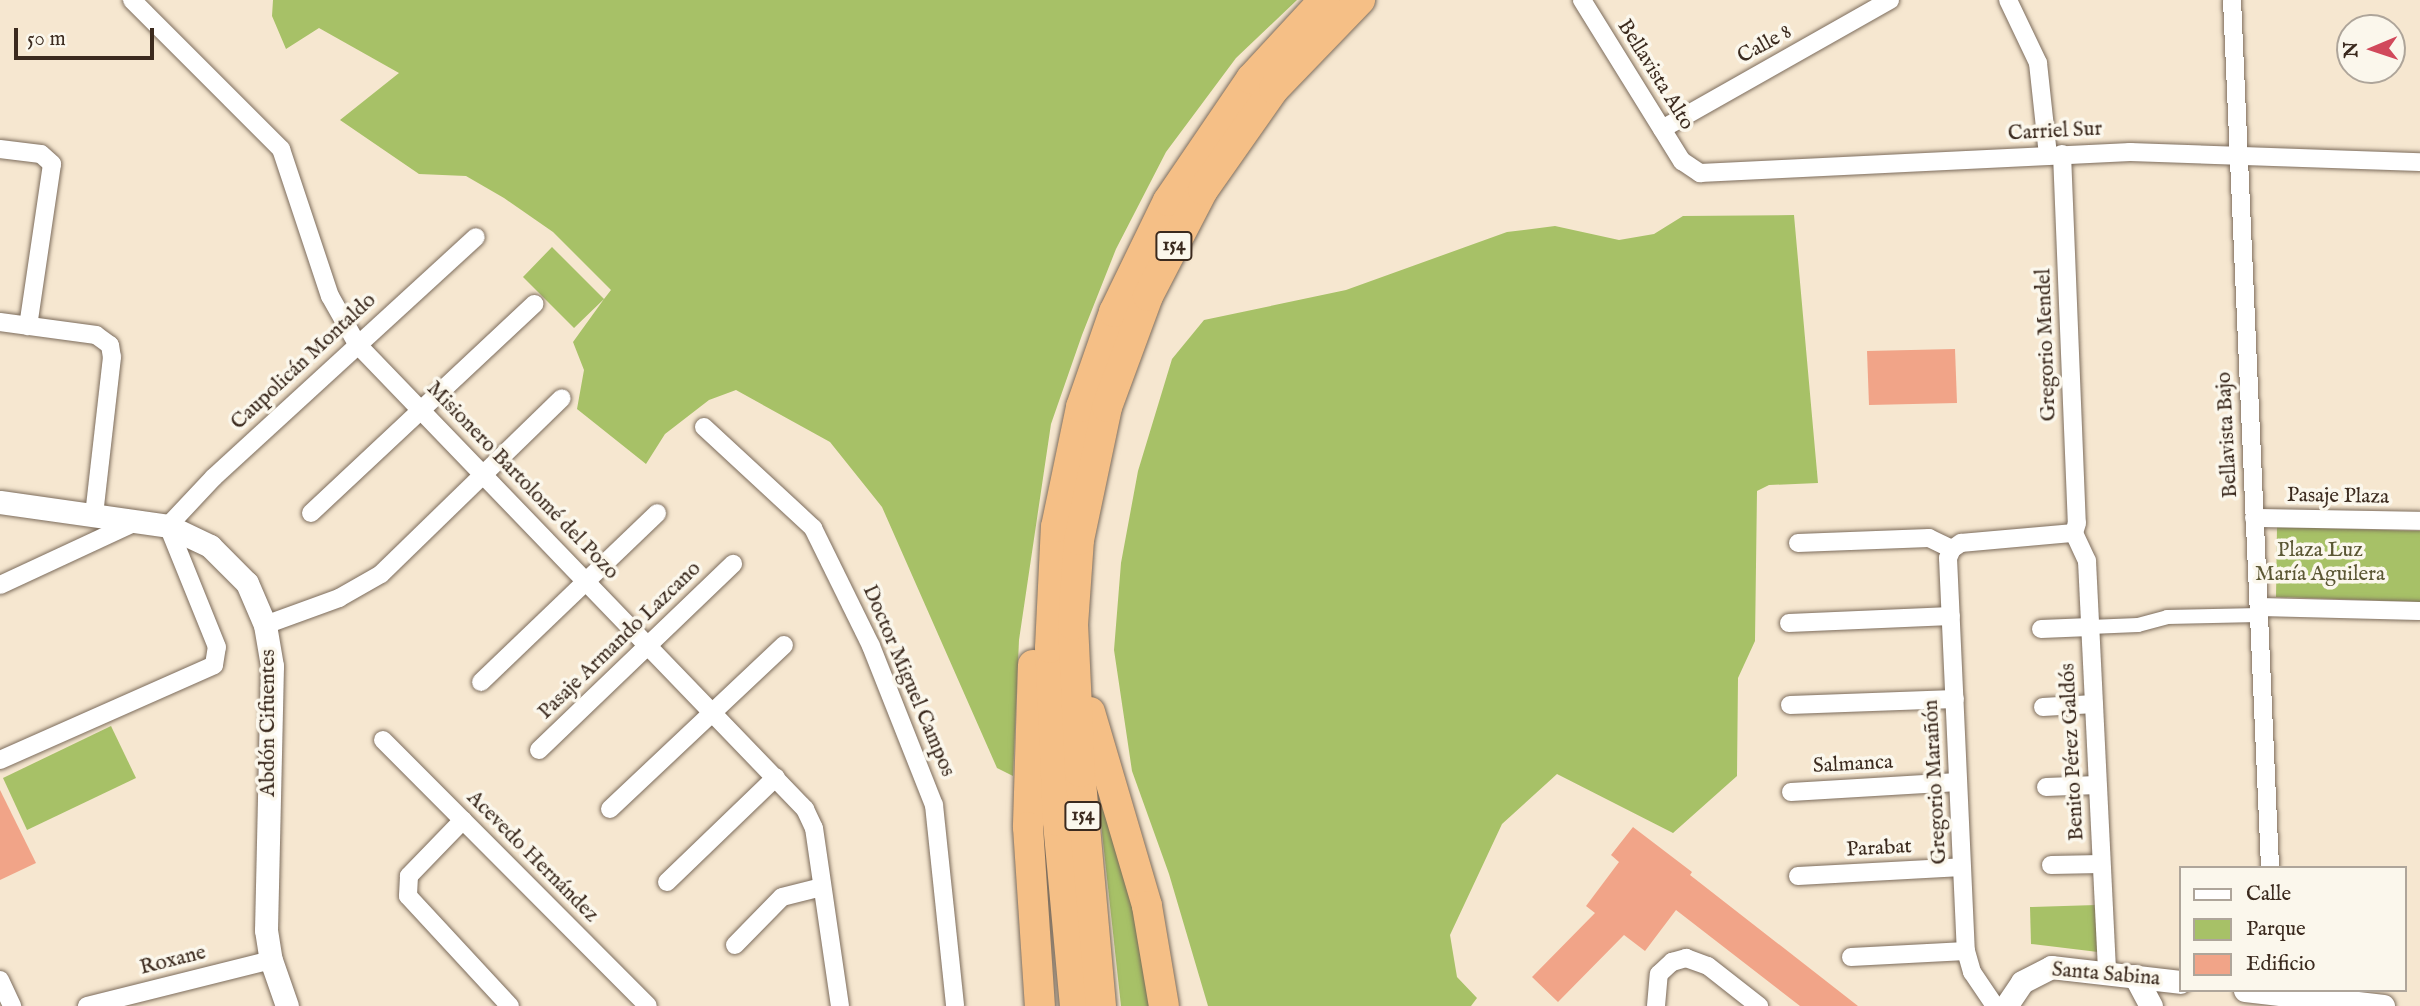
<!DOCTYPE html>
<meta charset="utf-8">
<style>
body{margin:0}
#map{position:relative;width:2420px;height:1006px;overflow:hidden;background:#f6e7d0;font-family:"IM FELL English",serif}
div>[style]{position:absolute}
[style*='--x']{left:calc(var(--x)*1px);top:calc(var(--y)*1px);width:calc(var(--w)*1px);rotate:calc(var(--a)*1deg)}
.green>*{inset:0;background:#a7c167}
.building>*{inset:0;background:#f1a488}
.roads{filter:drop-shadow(0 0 2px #7c6c5c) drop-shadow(0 0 2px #7c6c5c)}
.pedestrian>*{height:14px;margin:-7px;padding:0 7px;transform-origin:7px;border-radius:7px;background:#fff}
.minor>*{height:18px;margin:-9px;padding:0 9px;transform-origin:9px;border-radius:9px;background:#fff}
.tertiary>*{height:23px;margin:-11.5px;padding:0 11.5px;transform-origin:11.5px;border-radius:11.5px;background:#fff}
.trunk>*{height:30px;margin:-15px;padding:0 15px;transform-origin:15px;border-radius:15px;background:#f5bf86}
span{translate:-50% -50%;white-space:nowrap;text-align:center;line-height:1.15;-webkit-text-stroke:7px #fbf7ec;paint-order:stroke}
.shield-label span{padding:2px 5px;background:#fbf7ec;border:2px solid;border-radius:5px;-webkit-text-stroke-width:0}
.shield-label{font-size:19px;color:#3b2a1e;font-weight:700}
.street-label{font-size:21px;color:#3b2a1e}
.park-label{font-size:21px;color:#5b5734}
.legend{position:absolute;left:2179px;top:866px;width:228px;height:126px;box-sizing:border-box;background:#fbf7ec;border:2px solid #aea59a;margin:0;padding:9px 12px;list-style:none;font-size:21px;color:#3b2a1e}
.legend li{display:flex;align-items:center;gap:14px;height:35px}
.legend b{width:35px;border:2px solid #aea59a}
.north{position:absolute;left:2336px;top:14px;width:70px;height:70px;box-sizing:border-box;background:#fbf7ec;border:2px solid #aea59a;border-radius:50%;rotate:268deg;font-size:19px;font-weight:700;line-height:28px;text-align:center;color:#3b2a1e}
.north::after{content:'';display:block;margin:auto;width:24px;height:32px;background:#d1495b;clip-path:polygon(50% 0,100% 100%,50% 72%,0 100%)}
.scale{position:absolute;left:14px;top:28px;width:140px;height:32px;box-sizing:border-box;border:4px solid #3b2a1e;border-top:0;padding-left:9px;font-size:21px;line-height:24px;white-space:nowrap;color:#3b2a1e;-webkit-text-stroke:5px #fbf7ec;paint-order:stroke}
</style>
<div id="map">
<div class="green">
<i style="clip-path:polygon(273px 0,1297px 0,1236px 58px,1166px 152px,1116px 249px,1082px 335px,1051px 424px,1019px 640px,1013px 776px,997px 768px,882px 507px,830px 442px,736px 390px,709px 400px,665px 434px,646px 464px,577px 409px,584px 370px,573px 342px,604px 299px,574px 328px,523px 277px,552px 247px,604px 299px,611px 290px,553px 232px,504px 198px,466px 176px,419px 174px,340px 120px,399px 73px,319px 28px,286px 49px,272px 16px)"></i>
<i style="clip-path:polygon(1794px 215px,1818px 483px,1769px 485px,1757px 491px,1755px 641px,1738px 678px,1737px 776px,1673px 833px,1557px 774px,1502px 824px,1450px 935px,1457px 977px,1477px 998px,1471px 1006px,1208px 1006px,1169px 874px,1132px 771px,1114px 650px,1121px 563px,1138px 471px,1172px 359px,1204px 320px,1346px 290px,1507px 232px,1555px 226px,1619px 240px,1654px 234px,1683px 216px)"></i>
<i style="clip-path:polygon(2277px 527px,2420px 531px,2420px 602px,2276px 597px)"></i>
<i style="clip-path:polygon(111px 726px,136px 778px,27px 830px,3px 778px)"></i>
<i style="clip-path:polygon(1098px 796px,1141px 913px,1156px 1006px,1121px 1006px)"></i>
<i style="clip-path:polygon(2096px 905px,2098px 952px,2031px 944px,2030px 907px)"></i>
</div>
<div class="building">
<i style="clip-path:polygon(1955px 349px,1957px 403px,1869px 405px,1867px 351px)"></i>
<i style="clip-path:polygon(0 790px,36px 863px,0 880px)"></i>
<i style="clip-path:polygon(1633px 827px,1692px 872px,1690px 875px,1858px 1006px,1800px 1006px,1676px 910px,1645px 951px,1624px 935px,1558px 1002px,1532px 977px,1595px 913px,1586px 906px,1619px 862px,1611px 855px)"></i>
</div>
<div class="roads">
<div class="pedestrian">
<i style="--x:2090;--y:627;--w:48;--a:-2.4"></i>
<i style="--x:2138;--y:625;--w:30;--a:-15"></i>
<i style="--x:2167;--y:617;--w:92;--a:-1.2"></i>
</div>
<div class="minor">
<i style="--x:132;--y:0;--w:211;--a:45"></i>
<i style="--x:281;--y:149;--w:155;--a:71.6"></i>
<i style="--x:330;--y:296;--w:55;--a:60.6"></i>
<i style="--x:357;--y:344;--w:646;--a:46.07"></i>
<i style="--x:805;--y:809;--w:21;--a:65"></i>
<i style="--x:814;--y:828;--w:180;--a:81.7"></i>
<i style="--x:1582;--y:0;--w:190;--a:58.2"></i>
<i style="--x:1682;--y:161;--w:22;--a:34"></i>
<i style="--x:1700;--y:173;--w:431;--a:-2.8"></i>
<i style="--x:2130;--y:152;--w:290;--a:2"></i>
<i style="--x:2008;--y:0;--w:70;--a:64.5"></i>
<i style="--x:2038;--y:63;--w:93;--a:83.8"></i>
<i style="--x:2232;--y:0;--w:869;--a:87.49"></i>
<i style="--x:1662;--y:129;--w:262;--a:-29.5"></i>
<i style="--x:0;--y:149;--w:41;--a:7"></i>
<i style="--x:41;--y:154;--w:15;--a:42"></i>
<i style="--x:52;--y:164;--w:164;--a:98.4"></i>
<i style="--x:2062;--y:154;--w:369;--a:87.7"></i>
<i style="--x:2077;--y:523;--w:10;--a:107"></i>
<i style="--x:0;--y:322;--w:97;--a:7.7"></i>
<i style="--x:96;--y:335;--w:17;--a:36"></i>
<i style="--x:110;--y:345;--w:12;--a:81"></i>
<i style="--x:112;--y:357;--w:158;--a:96.5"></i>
<i style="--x:704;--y:427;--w:149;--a:42.8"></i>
<i style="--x:813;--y:528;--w:131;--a:63.8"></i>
<i style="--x:871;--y:646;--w:171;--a:68.4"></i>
<i style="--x:934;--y:805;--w:202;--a:84"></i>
<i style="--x:311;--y:513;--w:306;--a:-43.1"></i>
<i style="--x:2254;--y:518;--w:166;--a:1"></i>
<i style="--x:2074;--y:533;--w:31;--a:65"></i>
<i style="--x:2087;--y:561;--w:412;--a:87.2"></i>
<i style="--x:1798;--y:543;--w:131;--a:-2.2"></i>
<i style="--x:1929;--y:538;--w:25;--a:26"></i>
<i style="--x:1952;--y:549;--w:10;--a:114"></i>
<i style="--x:1948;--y:558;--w:393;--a:87.4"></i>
<i style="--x:1966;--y:951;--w:22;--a:74"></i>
<i style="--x:1972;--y:972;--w:41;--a:55.9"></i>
<i style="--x:1952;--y:549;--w:11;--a:-34"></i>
<i style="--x:1961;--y:543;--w:113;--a:-5.1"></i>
<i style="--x:0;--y:585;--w:154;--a:-24.9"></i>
<i style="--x:2259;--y:607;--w:161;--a:1.4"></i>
<i style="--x:1789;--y:623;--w:162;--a:-2.5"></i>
<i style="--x:265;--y:625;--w:79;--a:-20"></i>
<i style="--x:339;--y:598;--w:48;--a:-29.7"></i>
<i style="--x:381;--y:574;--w:252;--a:-44.2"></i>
<i style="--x:2041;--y:629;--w:49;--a:-2.3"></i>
<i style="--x:481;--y:682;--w:244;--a:-43.8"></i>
<i style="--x:1790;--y:705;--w:165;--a:-2.1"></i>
<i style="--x:2043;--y:707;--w:51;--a:-3.4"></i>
<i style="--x:383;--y:740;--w:375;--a:45.1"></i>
<i style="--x:539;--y:750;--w:269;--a:-43.8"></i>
<i style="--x:0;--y:760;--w:234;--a:-23.9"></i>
<i style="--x:214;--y:665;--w:18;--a:-81"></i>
<i style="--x:217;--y:647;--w:131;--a:-112"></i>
<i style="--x:168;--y:526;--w:67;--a:-46.8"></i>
<i style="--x:214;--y:477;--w:355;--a:-42.5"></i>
<i style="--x:2046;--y:787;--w:51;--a:-2.2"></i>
<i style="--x:1791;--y:792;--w:167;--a:-3.4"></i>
<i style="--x:610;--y:809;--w:239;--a:-43.3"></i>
<i style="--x:463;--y:820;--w:78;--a:134"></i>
<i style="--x:409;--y:876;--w:20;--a:93"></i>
<i style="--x:408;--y:896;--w:150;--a:47.2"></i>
<i style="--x:2051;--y:865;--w:50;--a:-1.1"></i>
<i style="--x:1798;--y:876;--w:164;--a:-3.1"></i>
<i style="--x:667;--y:882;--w:151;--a:-43.9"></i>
<i style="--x:735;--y:945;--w:67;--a:-45.6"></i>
<i style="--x:782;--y:897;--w:41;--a:-14"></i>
<i style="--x:1851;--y:957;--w:115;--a:-3"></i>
<i style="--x:0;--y:980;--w:29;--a:65"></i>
<i style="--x:87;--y:1006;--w:190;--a:-14"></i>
<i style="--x:1656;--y:1006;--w:32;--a:-85"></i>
<i style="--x:1659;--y:974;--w:18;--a:-43"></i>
<i style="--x:1672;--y:962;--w:15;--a:-16"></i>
<i style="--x:1686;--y:958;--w:23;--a:20"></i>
<i style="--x:1708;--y:966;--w:65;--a:38.1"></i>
</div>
<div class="tertiary">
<i style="--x:0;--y:502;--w:170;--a:8.1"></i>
<i style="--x:168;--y:526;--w:47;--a:25.5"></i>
<i style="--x:210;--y:546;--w:52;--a:45"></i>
<i style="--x:247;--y:583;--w:46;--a:66.8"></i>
<i style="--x:265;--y:625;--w:42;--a:80.3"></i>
<i style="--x:272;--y:666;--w:264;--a:91.3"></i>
<i style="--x:266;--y:930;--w:30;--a:81"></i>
<i style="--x:271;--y:960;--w:49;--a:70.8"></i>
<i style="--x:2135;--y:976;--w:34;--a:62"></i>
<i style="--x:2245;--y:990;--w:139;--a:6.6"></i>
<i style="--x:2006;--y:1006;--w:29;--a:-56"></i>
<i style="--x:2022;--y:982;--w:33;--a:-27"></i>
<i style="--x:2051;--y:967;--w:130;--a:6.6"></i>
</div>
<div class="trunk">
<i style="--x:1033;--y:665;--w:162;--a:91.8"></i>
<i style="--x:1028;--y:827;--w:179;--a:86.2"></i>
<i style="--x:1090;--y:712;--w:202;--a:73.6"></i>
<i style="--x:1147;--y:906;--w:101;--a:80.4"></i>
<i style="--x:1075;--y:1006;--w:186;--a:-95.3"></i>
<i style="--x:1058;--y:821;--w:173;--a:-92.6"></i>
<i style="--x:1050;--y:648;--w:121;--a:-87.2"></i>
<i style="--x:1056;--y:527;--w:123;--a:-78.2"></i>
<i style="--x:1081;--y:407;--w:101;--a:-70.8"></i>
<i style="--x:1114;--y:312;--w:123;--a:-64.1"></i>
<i style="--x:1168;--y:201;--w:148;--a:-55.8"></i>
<i style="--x:1251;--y:79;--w:108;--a:-47.3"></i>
<i style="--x:1101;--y:1006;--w:235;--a:-95.1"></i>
<i style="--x:1080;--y:772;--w:147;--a:-92.7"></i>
<i style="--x:1073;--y:625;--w:85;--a:-86"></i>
<i style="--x:1079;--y:540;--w:136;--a:-78.1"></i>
<i style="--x:1107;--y:407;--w:118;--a:-69.7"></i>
<i style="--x:1148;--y:296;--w:119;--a:-62.6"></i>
<i style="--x:1203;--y:190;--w:123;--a:-54.9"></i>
<i style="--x:1274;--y:89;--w:124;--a:-46"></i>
</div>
</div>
<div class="shield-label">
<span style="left:1174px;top:246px">154</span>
<span style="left:1083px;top:816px">154</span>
</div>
<div class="street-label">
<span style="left:1765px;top:45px;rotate:-29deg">Calle 8</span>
<span style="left:1655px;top:75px;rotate:58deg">Bellavista Alto</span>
<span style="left:2055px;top:132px;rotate:-3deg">Carriel Sur</span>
<span style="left:2047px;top:345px;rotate:-92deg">Gregorio Mendel</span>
<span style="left:304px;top:362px;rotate:-43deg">Caupolicán Montaldo</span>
<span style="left:2228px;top:435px;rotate:-93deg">Bellavista Bajo</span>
<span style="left:522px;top:481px;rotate:46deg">Misionero Bartolomé del Pozo</span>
<span style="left:2338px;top:497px;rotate:1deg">Pasaje Plaza</span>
<span style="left:620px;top:641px;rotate:-44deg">Pasaje Armando Lazcano</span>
<span style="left:908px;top:681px;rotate:67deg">Doctor Miguel Campos</span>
<span style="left:269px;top:723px;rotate:-90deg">Abdón Cifuentes</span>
<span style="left:2073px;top:752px;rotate:-93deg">Benito Pérez Galdós</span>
<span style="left:1853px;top:765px;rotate:-3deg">Salmanca</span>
<span style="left:1936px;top:782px;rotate:-93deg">Gregorio Marañón</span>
<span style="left:1879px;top:849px;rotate:-3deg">Parabat</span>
<span style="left:532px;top:857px;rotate:45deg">Acevedo Hernández</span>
<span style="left:173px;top:961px;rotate:-14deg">Roxane</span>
<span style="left:2106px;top:975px;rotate:5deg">Santa Sabina</span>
</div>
<div class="park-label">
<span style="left:2320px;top:563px">Plaza Luz<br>María Aguilera</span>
</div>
<ul class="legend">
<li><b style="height:9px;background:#fff"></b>Calle</li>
<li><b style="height:19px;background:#a7c167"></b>Parque</li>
<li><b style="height:19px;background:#f1a488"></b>Edificio</li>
</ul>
<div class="north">N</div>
<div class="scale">50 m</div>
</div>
